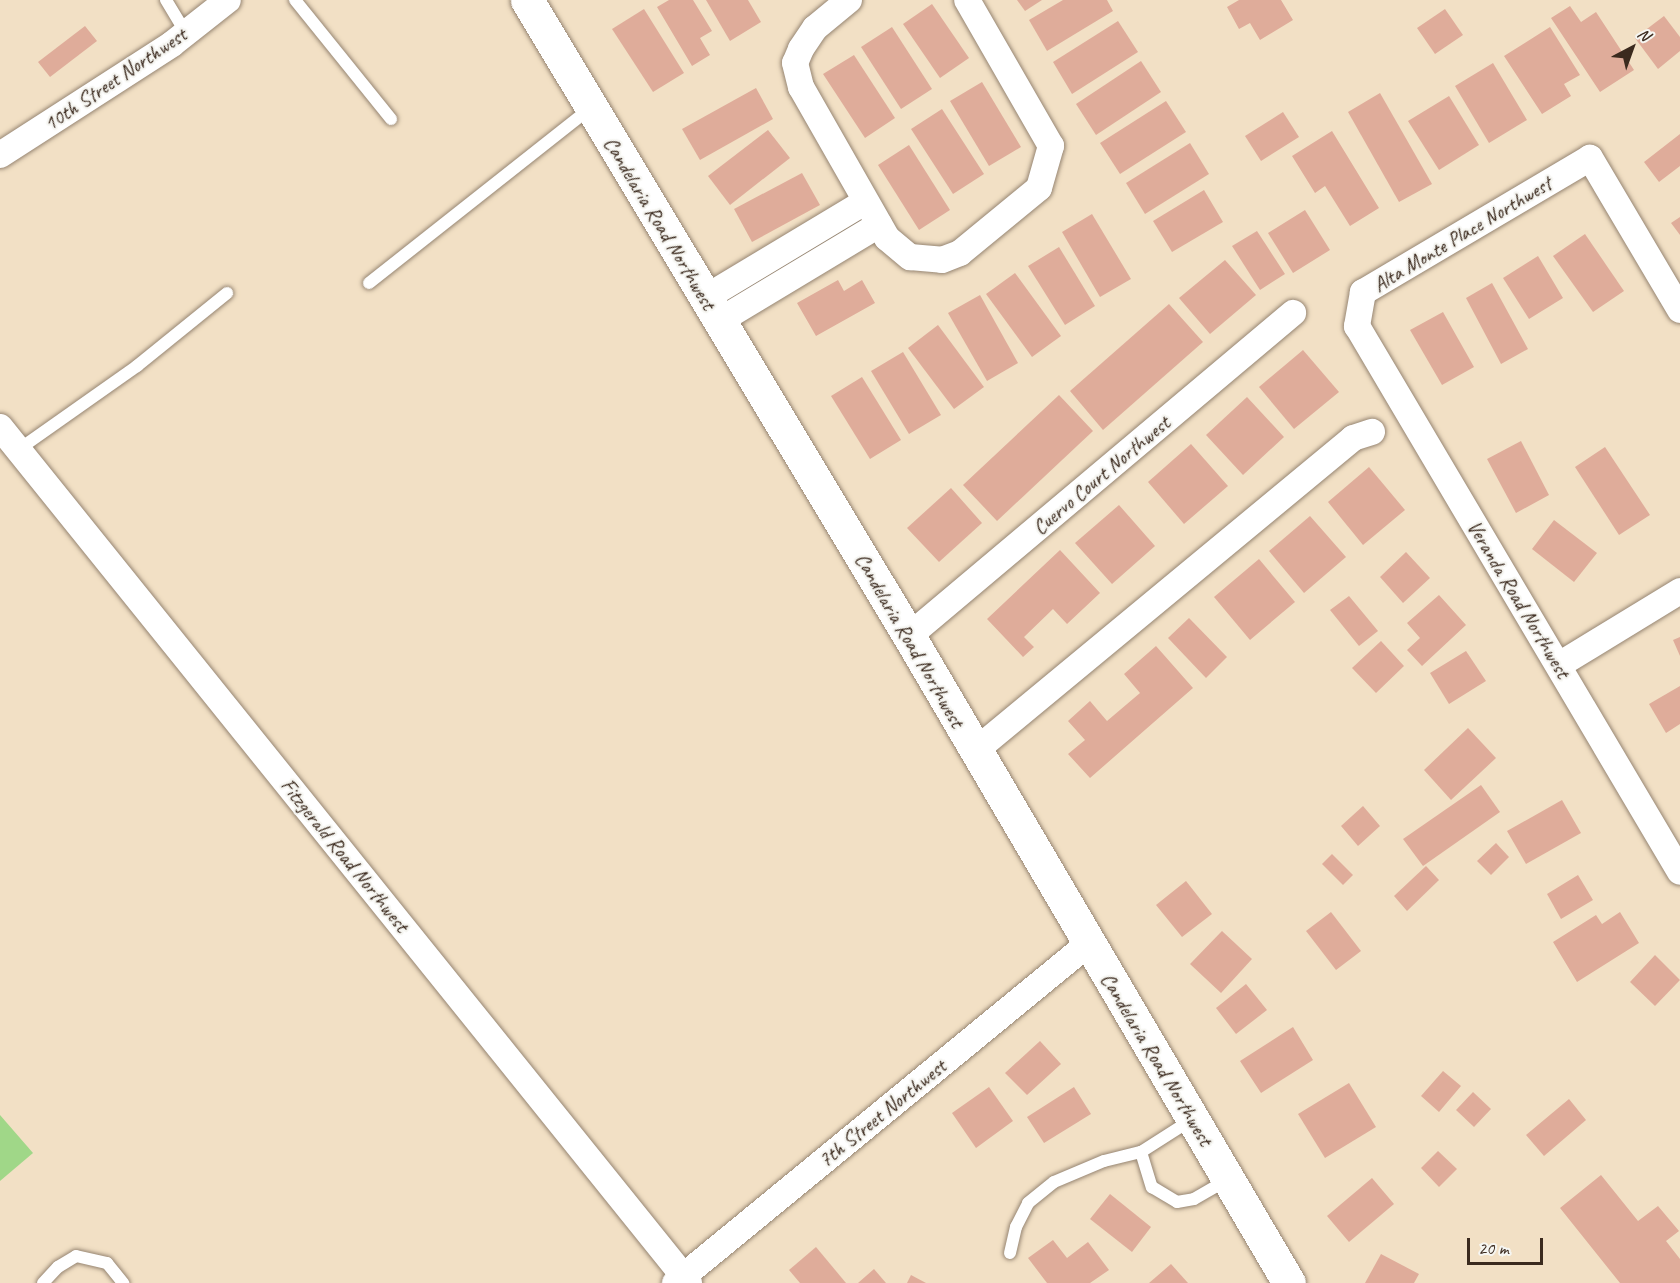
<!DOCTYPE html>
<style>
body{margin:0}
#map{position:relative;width:1680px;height:1283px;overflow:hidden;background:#f2e0c5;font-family:Caveat,sans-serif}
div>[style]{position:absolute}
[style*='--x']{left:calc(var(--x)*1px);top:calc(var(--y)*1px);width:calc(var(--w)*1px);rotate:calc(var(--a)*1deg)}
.green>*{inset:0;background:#a0d788}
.building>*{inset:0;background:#dfac9a}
.roads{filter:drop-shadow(0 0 2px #968572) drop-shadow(0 0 2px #968572)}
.lane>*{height:12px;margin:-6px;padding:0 6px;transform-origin:6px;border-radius:6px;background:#fff}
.street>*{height:26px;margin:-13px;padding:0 13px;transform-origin:13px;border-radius:13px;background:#fff}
.secondary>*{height:33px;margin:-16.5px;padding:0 16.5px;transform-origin:16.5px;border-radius:16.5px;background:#fff}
span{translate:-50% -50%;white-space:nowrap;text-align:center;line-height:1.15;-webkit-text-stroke:4.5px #f6f6f2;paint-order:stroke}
.street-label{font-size:21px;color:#3b2a1e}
.north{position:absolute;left:1602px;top:18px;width:60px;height:60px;-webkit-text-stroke:4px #f6f6f2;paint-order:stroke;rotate:41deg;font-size:16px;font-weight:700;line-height:24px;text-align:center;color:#3b2a1e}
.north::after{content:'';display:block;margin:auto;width:21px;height:27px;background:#3b2a1e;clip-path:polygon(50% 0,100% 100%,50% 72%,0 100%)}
.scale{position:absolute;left:1467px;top:1238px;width:76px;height:27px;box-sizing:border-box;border:3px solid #3b2a1e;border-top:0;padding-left:8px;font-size:18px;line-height:21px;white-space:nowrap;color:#3b2a1e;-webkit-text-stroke:4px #f6f6f2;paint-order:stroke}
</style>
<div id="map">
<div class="green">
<i style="clip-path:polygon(0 1115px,33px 1153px,0 1181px)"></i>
</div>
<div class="building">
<i style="clip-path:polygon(669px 0,693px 0,712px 31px,700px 38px,710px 55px,692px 66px,657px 7px)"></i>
<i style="clip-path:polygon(706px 0,748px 0,761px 22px,730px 41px)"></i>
<i style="clip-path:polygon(1017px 0,1042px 0,1025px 11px)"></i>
<i style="clip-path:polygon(1063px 0,1107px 0,1113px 11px,1047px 51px,1029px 20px)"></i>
<i style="clip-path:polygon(1239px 0,1281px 0,1293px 20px,1260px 40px,1250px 23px,1239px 29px,1227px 7px)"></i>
<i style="clip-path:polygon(932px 4px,969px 58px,940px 78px,903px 24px)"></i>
<i style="clip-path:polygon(1570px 6px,1581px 22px,1596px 12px,1634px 70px,1600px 92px,1551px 18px)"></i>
<i style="clip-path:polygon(644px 9px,684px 73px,653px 92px,612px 29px)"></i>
<i style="clip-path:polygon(1445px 9px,1463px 35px,1435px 54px,1417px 28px)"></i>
<i style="clip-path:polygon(1664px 16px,1680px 37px,1680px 51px,1658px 69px,1635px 38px)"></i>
<i style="clip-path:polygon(1118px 21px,1138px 52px,1072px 94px,1053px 62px)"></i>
<i style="clip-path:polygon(85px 26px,97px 41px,50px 77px,38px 62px)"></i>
<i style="clip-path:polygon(892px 27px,932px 89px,901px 109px,861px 47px)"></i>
<i style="clip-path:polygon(1550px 27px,1580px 75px,1564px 84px,1571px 96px,1542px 114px,1504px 56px)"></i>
<i style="clip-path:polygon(854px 55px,895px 118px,865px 138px,823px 74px)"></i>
<i style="clip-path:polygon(1141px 61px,1161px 92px,1096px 135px,1076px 104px)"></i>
<i style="clip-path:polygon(1493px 63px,1527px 120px,1489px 143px,1455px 86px)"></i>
<i style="clip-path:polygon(982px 82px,1021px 147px,989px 166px,950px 101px)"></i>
<i style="clip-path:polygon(756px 88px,773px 119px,700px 160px,682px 129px)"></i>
<i style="clip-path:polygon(1380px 93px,1432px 184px,1399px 202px,1348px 112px)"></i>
<i style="clip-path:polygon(1449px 96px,1479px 145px,1439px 170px,1408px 121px)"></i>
<i style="clip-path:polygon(1166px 101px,1186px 132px,1120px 174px,1100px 143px)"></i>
<i style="clip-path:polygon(942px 109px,984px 174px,953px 194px,911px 129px)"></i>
<i style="clip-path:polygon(1283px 112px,1299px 137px,1261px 161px,1245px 136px)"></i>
<i style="clip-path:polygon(768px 130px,790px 158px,730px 205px,708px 176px)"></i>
<i style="clip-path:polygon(1332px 131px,1379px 208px,1350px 226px,1325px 186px,1315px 193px,1292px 156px)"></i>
<i style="clip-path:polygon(1680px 134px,1680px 166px,1659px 182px,1644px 162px)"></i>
<i style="clip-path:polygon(1190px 143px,1209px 174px,1145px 214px,1126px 183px)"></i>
<i style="clip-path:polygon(909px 145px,950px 210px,919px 230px,878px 165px)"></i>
<i style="clip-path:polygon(802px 173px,820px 205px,752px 242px,734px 209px)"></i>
<i style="clip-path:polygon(1204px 190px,1223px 222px,1172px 252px,1153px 221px)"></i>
<i style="clip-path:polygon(1305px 210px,1330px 250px,1293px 273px,1268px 233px)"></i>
<i style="clip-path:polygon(1092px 214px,1131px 279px,1100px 297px,1062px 232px)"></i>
<i style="clip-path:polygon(1680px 217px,1680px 235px,1671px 223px)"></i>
<i style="clip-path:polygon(1257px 231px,1285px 274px,1260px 290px,1232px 246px)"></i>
<i style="clip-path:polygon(1585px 234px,1624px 291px,1593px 312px,1553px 256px)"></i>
<i style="clip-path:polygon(1059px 247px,1095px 306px,1065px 325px,1028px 266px)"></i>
<i style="clip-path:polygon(1538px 256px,1563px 298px,1529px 319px,1503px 278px)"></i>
<i style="clip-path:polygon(1225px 260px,1256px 295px,1210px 334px,1179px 298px)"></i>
<i style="clip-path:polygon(1015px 273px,1061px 336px,1032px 357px,986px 294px)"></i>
<i style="clip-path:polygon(838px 280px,844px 291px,862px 280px,875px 303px,816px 336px,797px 303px)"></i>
<i style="clip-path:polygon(1492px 283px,1528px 349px,1501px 364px,1466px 298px)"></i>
<i style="clip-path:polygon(980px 295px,1018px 363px,987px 381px,948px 313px)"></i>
<i style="clip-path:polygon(1169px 304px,1203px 342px,1103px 430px,1070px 391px)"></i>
<i style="clip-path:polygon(1443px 312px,1474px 367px,1442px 385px,1410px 330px)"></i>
<i style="clip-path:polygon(938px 325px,984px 387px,954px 409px,908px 348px)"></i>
<i style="clip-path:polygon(1303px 350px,1339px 392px,1294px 429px,1259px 387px)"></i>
<i style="clip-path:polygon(903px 352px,941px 415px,909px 434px,871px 371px)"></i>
<i style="clip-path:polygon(862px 377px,901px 440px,870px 459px,831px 396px)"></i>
<i style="clip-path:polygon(1059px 395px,1093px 431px,997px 521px,963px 485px)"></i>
<i style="clip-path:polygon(1247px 397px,1284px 437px,1243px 475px,1206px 435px)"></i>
<i style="clip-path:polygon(1521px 441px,1549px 495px,1516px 513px,1487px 459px)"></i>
<i style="clip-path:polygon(1191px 444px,1228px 486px,1184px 524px,1148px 482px)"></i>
<i style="clip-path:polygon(1605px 447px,1650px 515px,1619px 535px,1575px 467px)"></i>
<i style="clip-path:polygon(1369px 467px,1405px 510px,1363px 545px,1328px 502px)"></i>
<i style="clip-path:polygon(951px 488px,982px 523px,939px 562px,907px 528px)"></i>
<i style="clip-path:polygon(1119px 505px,1155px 546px,1112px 584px,1075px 543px)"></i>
<i style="clip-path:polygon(1310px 516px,1346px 557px,1304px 593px,1269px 551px)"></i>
<i style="clip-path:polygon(1554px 520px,1597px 553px,1574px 582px,1532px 549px)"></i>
<i style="clip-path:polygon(1060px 550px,1100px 593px,1067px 624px,1053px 609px,1024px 637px,1034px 647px,1023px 657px,987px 619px)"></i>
<i style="clip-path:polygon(1406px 552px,1430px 578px,1403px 603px,1380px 577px)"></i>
<i style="clip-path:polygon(1259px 559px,1295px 602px,1250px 640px,1214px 597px)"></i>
<i style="clip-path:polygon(1439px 595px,1466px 625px,1422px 666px,1407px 650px,1420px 638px,1407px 623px)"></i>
<i style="clip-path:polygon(1349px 596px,1378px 631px,1359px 646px,1330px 610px)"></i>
<i style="clip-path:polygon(1189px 618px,1227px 657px,1206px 678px,1168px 638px)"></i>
<i style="clip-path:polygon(1680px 637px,1680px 656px,1673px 640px)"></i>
<i style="clip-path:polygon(1381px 641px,1404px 666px,1376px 693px,1352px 668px)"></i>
<i style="clip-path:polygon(1156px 646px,1193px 688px,1090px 778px,1068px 754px,1085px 740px,1068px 721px,1090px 701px,1107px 721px,1140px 693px,1124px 674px)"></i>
<i style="clip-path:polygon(1466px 651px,1486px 681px,1449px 704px,1430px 673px)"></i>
<i style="clip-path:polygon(1680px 686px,1680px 724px,1666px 733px,1649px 704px)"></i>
<i style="clip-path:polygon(1468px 728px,1496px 758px,1451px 800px,1424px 770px)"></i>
<i style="clip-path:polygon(1481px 785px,1500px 812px,1423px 866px,1403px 839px)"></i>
<i style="clip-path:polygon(1562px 800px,1581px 833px,1526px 864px,1507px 831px)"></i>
<i style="clip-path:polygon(1363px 806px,1380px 826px,1358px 846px,1341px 826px)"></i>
<i style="clip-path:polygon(1496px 843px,1509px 857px,1491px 875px,1477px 861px)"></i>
<i style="clip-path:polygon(1332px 854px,1353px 875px,1343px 885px,1322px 864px)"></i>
<i style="clip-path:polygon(1426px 866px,1439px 880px,1407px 911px,1394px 896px)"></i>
<i style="clip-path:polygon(1578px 875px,1593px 900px,1561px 919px,1547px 894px)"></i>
<i style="clip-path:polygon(1186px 881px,1212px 914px,1182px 937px,1156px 905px)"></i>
<i style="clip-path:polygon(1331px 912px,1361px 951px,1336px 970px,1306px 931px)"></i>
<i style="clip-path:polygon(1620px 912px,1639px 943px,1577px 982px,1553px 942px,1596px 915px,1602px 924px)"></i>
<i style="clip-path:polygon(1222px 931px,1252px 959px,1221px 993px,1190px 964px)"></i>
<i style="clip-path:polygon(1655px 955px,1680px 980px,1655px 1006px,1630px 982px)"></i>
<i style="clip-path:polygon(1246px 984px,1267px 1010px,1236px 1034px,1216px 1008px)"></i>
<i style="clip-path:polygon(1293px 1027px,1313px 1060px,1261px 1093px,1240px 1061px)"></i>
<i style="clip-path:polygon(1040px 1041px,1061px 1064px,1027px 1095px,1005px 1073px)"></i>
<i style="clip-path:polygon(1443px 1071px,1461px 1086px,1439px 1112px,1421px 1096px)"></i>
<i style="clip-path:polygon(1349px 1083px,1376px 1127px,1325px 1158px,1298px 1114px)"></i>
<i style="clip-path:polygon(989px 1087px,1013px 1121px,976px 1148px,952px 1113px)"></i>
<i style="clip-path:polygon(1074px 1087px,1091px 1114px,1044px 1143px,1027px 1117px)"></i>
<i style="clip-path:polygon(1473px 1092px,1491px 1109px,1474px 1127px,1456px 1110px)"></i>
<i style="clip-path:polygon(1569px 1099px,1586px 1120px,1544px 1156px,1526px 1135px)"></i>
<i style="clip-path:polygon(1438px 1151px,1457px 1169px,1439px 1187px,1421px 1168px)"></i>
<i style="clip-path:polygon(1601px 1175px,1638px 1221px,1658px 1206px,1679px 1231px,1666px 1241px,1680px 1259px,1680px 1283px,1620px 1283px,1560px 1208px)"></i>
<i style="clip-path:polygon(1372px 1178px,1394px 1204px,1349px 1242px,1327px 1216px)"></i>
<i style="clip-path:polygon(1110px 1194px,1151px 1227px,1132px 1252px,1090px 1219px)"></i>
<i style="clip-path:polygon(1053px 1240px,1067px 1258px,1088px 1242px,1109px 1270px,1090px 1283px,1047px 1283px,1028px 1258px)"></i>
<i style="clip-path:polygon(816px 1247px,846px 1283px,800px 1283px,789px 1270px)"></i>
<i style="clip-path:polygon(1381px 1254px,1419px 1274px,1414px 1283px,1365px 1283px)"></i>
<i style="clip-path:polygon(1171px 1264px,1188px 1283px,1149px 1283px)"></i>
<i style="clip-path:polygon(874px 1269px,886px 1283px,858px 1283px)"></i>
<i style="clip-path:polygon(911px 1275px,926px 1283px,907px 1283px)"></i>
</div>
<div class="roads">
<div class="lane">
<i style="--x:166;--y:0;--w:39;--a:59"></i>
<i style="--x:295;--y:0;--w:153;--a:51.1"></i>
<i style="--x:369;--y:283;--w:280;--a:-38.3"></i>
<i style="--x:18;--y:450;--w:146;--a:-35.2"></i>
<i style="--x:137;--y:366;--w:116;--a:-39"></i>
<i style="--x:1141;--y:1152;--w:37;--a:73"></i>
<i style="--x:1152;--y:1187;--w:29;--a:31"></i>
<i style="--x:1177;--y:1202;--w:17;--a:-10"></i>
<i style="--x:1194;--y:1199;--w:38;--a:-30"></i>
<i style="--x:1010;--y:1253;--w:27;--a:-77"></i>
<i style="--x:1016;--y:1227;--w:27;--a:-63"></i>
<i style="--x:1028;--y:1203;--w:33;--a:-39"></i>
<i style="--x:1054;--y:1182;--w:54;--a:-22.8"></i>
<i style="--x:1104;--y:1161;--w:38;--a:-14"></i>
<i style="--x:1141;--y:1152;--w:59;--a:-32.6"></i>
<i style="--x:43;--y:1283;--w:22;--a:-47"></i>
<i style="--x:58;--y:1267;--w:21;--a:-31"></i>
<i style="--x:76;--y:1256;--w:32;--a:13"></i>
<i style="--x:107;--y:1263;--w:26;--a:51"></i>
</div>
<div class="street">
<i style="--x:849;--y:0;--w:44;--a:140.5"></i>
<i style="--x:815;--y:28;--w:25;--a:124"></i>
<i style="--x:801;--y:49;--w:15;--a:113"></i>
<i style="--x:795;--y:63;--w:25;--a:76"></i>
<i style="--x:801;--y:87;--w:174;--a:60.3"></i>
<i style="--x:887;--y:238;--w:30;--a:40"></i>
<i style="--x:910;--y:257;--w:32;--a:5"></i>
<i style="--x:942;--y:260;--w:19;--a:-21"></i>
<i style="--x:960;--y:253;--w:102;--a:-39.4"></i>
<i style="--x:1039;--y:188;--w:44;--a:-74.1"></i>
<i style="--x:1051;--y:146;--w:168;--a:-119.9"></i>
<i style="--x:0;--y:155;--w:205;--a:-32.8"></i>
<i style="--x:172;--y:44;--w:71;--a:-38.2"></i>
<i style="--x:705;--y:298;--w:187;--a:-31"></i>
<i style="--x:1680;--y:310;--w:177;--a:-120.6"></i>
<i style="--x:1590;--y:158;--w:264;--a:149.4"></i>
<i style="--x:1363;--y:292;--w:35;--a:100"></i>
<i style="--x:1357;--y:326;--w:634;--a:59.39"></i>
<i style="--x:719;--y:321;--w:187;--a:-31"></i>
<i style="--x:0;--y:427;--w:1099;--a:51.17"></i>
<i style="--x:909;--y:636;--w:502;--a:-40.07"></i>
<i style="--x:1559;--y:665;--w:142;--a:-31.4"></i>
<i style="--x:975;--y:751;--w:491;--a:-39.6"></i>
<i style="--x:1353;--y:438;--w:20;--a:-18"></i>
<i style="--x:675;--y:1283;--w:534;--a:-39.38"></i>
</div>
<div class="secondary">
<i style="--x:527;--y:0;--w:742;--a:59.01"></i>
<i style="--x:909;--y:636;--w:750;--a:59.57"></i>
</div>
</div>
<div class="street-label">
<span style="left:115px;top:79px;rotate:-34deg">10th Street Northwest</span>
<span style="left:660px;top:223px;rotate:59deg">Candelaria Road Northwest</span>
<span style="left:1462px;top:234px;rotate:-31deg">Alta Monte Place Northwest</span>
<span style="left:1101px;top:475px;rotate:-40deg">Cuervo Court Northwest</span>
<span style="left:1519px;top:599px;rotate:59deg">Veranda Road Northwest</span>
<span style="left:910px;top:640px;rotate:60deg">Candelaria Road Northwest</span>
<span style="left:345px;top:855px;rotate:51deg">Fitzgerald Road Northwest</span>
<span style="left:1157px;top:1059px;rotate:59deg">Candelaria Road Northwest</span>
<span style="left:882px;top:1113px;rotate:-39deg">7th Street Northwest</span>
</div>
<div class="north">N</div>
<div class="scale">20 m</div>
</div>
